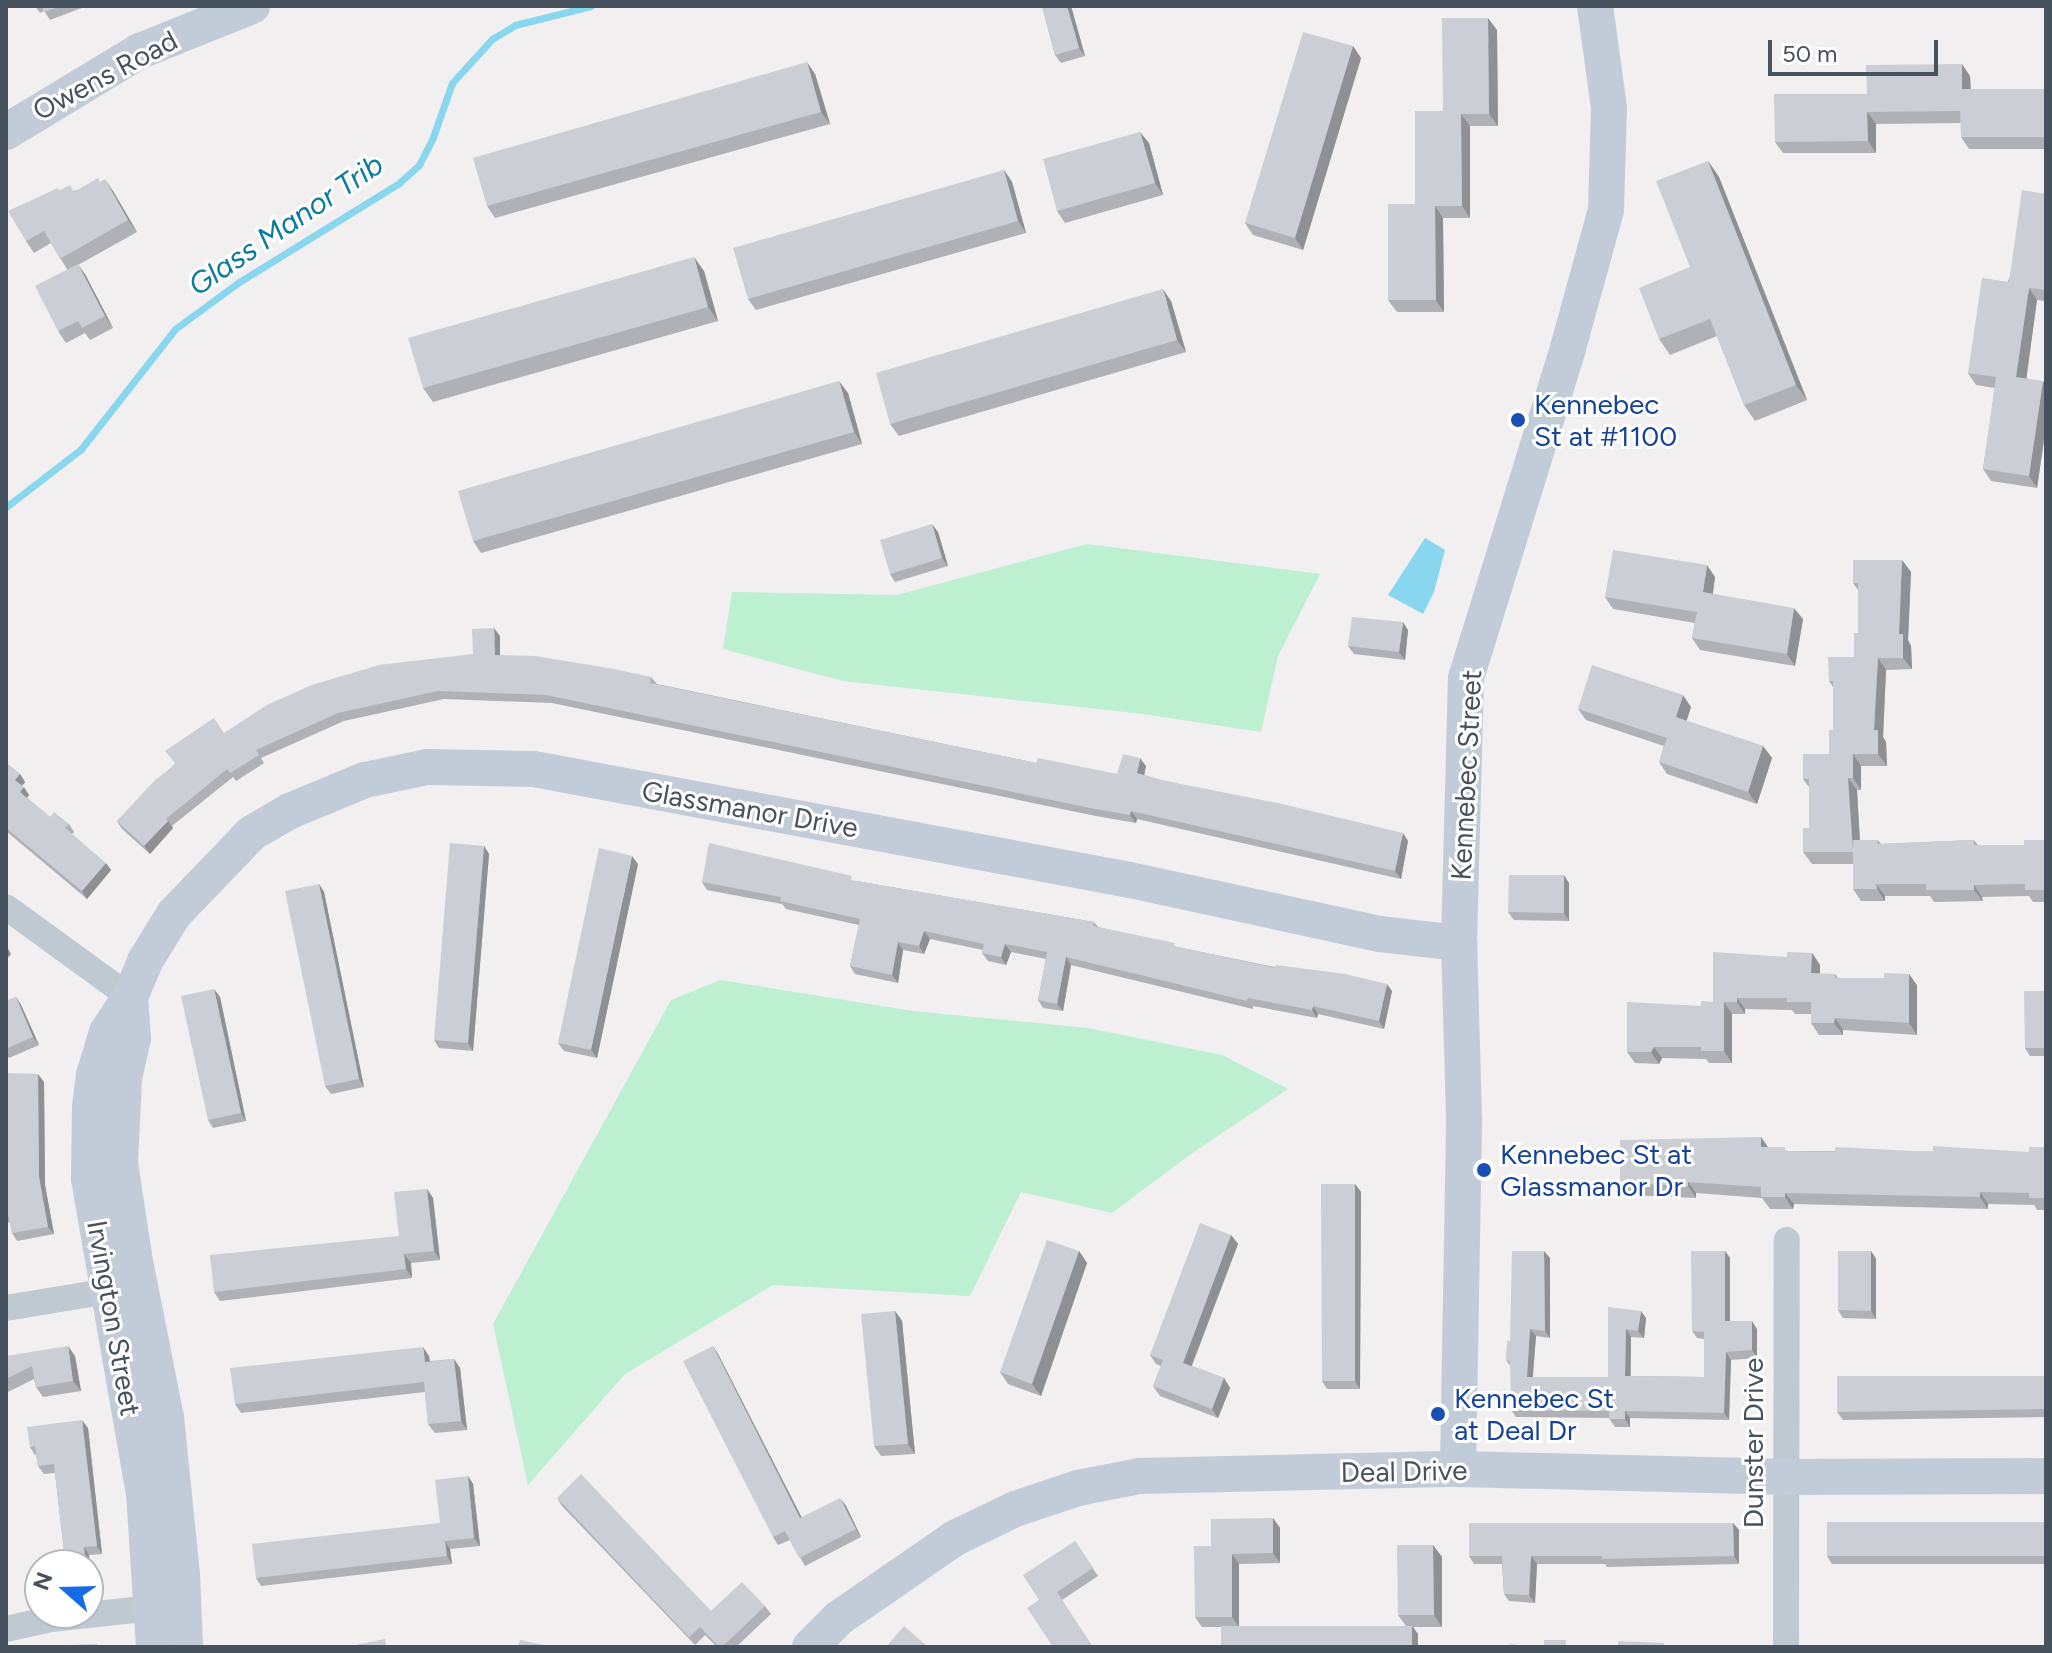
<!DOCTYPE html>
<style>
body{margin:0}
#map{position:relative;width:2052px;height:1653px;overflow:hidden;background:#f1efef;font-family:Figtree,sans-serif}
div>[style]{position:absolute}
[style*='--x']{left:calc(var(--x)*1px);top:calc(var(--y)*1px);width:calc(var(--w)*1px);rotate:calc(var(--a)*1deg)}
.green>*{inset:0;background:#bcf0d1}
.water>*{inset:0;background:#88d7ee}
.stream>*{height:7px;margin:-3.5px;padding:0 3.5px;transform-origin:3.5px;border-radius:3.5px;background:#88d7ee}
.street>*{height:26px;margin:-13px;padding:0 13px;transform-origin:13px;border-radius:13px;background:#bfc9d1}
.secondary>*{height:36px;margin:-18px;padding:0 18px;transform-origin:18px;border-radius:18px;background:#c1ccd8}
.wall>*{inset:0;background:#afb1b6}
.shaded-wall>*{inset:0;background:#8e9094}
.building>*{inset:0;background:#cbced4}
.dots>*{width:22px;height:22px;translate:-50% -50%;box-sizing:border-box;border:4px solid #fff;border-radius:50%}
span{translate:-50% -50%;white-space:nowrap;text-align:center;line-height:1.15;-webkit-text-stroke:6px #fff;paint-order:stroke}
.street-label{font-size:28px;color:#46525d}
.transit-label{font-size:28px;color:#164399}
.left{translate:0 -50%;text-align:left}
.water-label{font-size:30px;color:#0a7c9d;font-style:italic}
.frame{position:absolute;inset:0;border:8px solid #46525d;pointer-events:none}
.north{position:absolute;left:24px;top:1549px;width:80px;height:80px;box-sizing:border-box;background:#fff;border:2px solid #b5babe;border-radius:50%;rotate:290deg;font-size:22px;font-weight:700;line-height:32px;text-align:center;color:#46525d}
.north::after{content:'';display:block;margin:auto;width:28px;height:36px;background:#156de5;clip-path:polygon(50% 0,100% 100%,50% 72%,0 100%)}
.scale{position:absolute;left:1768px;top:40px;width:170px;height:36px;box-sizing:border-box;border:4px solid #46525d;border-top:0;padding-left:10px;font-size:24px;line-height:28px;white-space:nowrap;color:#46525d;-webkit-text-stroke:6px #fff;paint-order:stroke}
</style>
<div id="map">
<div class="green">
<i style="clip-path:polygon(1087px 544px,1320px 574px,1278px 656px,1261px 732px,1143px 714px,843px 681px,723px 649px,732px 592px,897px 595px)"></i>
<i style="clip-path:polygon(720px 980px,913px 1011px,1088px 1028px,1222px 1055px,1288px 1089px,1191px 1154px,1112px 1213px,1021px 1192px,970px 1296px,773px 1285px,625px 1374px,528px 1485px,493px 1324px,671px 1000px)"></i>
</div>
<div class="water">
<i style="clip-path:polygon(1425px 538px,1445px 550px,1434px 592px,1423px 614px,1388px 595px)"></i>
</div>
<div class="stream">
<i style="--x:6;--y:507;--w:95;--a:-37.7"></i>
<i style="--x:81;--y:449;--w:152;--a:-51.9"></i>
<i style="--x:175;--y:329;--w:79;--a:-36.3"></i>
<i style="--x:239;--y:282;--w:188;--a:-31.7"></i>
<i style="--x:399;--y:183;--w:27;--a:-42"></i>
<i style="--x:419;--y:165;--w:31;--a:-63"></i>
<i style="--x:433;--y:137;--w:57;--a:-70.6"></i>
<i style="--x:452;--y:83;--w:59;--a:-47.7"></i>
<i style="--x:492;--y:39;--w:27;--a:-31"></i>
<i style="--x:515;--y:25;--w:78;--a:-14"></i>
</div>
<div class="street">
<i style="--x:6;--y:907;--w:153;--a:36"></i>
<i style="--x:6;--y:1308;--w:104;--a:-9.4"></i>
<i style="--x:6;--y:1629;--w:46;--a:-12.5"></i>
<i style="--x:51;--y:1619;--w:102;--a:-6.2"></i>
<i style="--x:1786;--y:1647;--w:407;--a:-89.9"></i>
</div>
<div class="secondary">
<i style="--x:6;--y:132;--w:157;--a:-31.2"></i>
<i style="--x:140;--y:51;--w:121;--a:-21.9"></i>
<i style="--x:130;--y:997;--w:41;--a:85.8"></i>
<i style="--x:133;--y:1038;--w:41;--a:102.7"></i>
<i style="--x:124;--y:1078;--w:85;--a:92.7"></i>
<i style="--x:120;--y:1163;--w:94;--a:81.4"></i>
<i style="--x:134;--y:1256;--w:164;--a:78.8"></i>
<i style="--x:166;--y:1417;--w:158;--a:84.2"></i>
<i style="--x:182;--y:1574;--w:73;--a:87.6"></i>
<i style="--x:1458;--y:1469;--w:350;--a:-89"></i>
<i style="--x:1464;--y:1119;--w:176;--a:-91.6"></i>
<i style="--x:1459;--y:943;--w:265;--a:-88.5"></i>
<i style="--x:1466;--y:678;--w:345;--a:-72.8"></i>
<i style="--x:1568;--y:348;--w:143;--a:-74.6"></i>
<i style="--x:1606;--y:210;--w:102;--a:-88.3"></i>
<i style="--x:1609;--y:108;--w:103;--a:-97.8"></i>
<i style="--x:154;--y:1647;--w:153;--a:-93.7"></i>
<i style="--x:144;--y:1494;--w:320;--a:-99.9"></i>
<i style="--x:89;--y:1179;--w:72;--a:-89.2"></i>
<i style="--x:90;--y:1107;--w:32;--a:-83"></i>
<i style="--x:94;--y:1075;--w:45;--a:-73.2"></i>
<i style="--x:107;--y:1032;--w:42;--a:-56.7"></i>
<i style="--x:130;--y:997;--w:39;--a:-67"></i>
<i style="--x:145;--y:961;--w:55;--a:-58.3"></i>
<i style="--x:174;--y:914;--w:112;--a:-46.1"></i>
<i style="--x:252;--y:833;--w:44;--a:-30.1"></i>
<i style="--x:290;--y:811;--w:81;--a:-22.5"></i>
<i style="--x:365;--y:780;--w:63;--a:-11.8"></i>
<i style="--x:427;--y:767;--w:107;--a:1.1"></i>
<i style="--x:534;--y:769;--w:606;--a:10.55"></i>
<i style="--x:1130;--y:880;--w:256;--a:12.2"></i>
<i style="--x:1380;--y:934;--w:80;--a:6.5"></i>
<i style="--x:810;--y:1647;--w:41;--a:-45"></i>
<i style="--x:839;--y:1618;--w:141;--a:-34.6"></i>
<i style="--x:955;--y:1538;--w:67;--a:-25.8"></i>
<i style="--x:1015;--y:1509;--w:66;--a:-18.4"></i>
<i style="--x:1078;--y:1488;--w:62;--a:-11.1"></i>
<i style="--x:1139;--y:1476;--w:319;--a:-1.3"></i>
<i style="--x:1458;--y:1469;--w:325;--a:1.4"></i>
<i style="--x:1783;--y:1477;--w:263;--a:-0.2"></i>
</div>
<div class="wall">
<i style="clip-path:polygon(35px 6px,87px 6px,50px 20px,44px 11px,40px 13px)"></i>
<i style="clip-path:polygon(1042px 6px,1071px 6px,1085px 56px,1061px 63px,1055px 55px)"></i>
<i style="clip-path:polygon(1497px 30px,1498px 126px,1470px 126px,1470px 218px,1443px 218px,1444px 312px,1397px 312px,1388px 300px,1415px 204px,1443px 111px)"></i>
<i style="clip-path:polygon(1353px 46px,1361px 58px,1303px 250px,1253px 235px,1245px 223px)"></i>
<i style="clip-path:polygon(815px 74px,830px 124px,495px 218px,487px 206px)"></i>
<i style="clip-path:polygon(1970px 76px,1971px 89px,2046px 89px,2046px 149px,1969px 149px,1961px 137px,1961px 123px,1876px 124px,1876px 153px,1783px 153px,1775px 142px,1867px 94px)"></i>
<i style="clip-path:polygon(1149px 143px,1163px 195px,1065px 223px,1057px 211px)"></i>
<i style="clip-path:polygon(1708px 161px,1719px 177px,1807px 400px,1755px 421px,1744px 405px,1717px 336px,1670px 355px,1659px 339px,1690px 267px)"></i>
<i style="clip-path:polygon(1004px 170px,1012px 182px,1026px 233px,756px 310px,748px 299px)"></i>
<i style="clip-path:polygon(100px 182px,113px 191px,137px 232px,78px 265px,86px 276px,113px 328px,90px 340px,85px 333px,66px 343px,58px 331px,67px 269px,51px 243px,34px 253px,26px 241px,60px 190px,74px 191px)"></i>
<i style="clip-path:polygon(2046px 194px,2046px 301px,2037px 300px,2026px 378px,2046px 385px,2046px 426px,2037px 488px,1991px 481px,1983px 469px,1995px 388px,1976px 385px,1968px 373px)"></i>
<i style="clip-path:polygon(704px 271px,718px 321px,433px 402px,423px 388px)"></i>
<i style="clip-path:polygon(1171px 301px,1186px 352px,899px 436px,890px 424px)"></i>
<i style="clip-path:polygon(848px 393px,862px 444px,481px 553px,473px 541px)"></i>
<i style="clip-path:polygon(938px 532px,948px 566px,895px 582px,890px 574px)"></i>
<i style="clip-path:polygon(1902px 560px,1911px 572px,1908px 640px,1911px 646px,1912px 669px,1886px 670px,1883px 737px,1886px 742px,1887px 766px,1861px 766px,1861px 790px,1857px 790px,1860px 840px,1878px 840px,1881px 844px,1974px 840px,1978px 845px,2024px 845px,2046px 840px,2046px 902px,2033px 902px,2029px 896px,1982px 897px,1983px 901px,1934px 902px,1930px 896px,1885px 896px,1885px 901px,1861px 901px,1853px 889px,1853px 864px,1812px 864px,1803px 852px,1809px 828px,1809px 787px,1803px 779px,1829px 754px,1833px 730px,1833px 687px,1829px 681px,1854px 657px,1858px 633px,1858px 590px,1853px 583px)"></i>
<i style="clip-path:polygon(1715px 577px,1713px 594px,1803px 619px,1795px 666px,1700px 650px,1692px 638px,1695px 623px,1613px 609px,1605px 597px)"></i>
<i style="clip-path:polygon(1408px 630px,1405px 660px,1354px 654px,1348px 646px)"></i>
<i style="clip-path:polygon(500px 636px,500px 655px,651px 677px,657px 684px,1036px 763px,1117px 774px,1146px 766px,1144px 775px,1161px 780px,1408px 841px,1401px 879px,1137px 819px,1136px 823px,1096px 816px,552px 703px,444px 699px,344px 721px,261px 758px,264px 763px,236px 781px,233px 777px,172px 826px,173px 828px,150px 854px,122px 829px,117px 821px,175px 764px,224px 733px,473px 654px)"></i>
<i style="clip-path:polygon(1691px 707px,1686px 721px,1763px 746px,1772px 758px,1757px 804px,1667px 774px,1659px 762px,1664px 746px,1586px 720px,1578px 709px)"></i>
<i style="clip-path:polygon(6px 763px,20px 774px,25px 782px,22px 786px,29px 795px,27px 798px,50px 817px,69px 824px,74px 832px,72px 834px,111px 870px,87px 899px,6px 831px)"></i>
<i style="clip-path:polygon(484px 846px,489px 854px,473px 1051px,439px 1048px,434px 1040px)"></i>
<i style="clip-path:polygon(638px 864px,597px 1058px,564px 1051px,558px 1043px)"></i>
<i style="clip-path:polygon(856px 881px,1094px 922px,1098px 927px,1177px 947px,1392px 991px,1384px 1029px,1318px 1014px,1317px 1018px,1253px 1006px,1253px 1009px,1071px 965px,1063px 1011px,1043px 1008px,1038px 1000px,1046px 959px,1011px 952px,1006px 965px,988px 961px,982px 953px,983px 950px,930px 939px,924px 954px,903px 950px,898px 983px,855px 974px,850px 966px,859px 925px,786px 909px,782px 904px,707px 890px,702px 882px)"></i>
<i style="clip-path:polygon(1569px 883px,1569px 921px,1514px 920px,1508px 912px)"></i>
<i style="clip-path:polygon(319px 884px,324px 892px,364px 1087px,331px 1094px,325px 1086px)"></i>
<i style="clip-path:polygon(1812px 953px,1820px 965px,1820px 974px,1835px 974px,1838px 978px,1917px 985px,1917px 1035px,1843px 1030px,1843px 1035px,1819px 1035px,1811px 1023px,1811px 1014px,1795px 1014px,1792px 1010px,1745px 1009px,1745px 1014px,1732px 1014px,1732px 1063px,1709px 1063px,1706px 1059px,1662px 1058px,1659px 1064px,1635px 1063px,1627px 1052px,1701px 1006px,1713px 1002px,1787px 957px)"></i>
<i style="clip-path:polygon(2046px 991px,2046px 1056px,2030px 1056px,2025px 1048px)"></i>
<i style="clip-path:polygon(16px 997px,21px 1005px,39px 1045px,9px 1058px,6px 1054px,6px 1001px)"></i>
<i style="clip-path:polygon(220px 997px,246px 1121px,213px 1128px,208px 1120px)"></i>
<i style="clip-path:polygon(6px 1073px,44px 1082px,45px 1185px,54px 1234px,17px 1241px,12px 1233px,10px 1222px,6px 1223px)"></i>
<i style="clip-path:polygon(1761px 1137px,1768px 1147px,1788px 1151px,2029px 1152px,2046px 1147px,2046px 1210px,2037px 1210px,2034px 1205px,1988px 1204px,1988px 1209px,1794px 1204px,1793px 1209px,1770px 1209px,1762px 1198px,1696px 1193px,1696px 1198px,1628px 1195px,1620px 1183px)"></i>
<i style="clip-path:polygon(1355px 1184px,1361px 1192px,1360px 1389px,1327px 1389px,1322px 1381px)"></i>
<i style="clip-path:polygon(427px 1189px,433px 1198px,440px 1260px,411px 1263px,412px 1278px,220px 1301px,214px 1292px,399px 1236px)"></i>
<i style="clip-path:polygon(1231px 1235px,1238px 1244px,1192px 1366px,1224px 1378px,1230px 1388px,1218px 1418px,1160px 1396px,1153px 1386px,1161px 1366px,1156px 1364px,1150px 1355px)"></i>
<i style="clip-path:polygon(1079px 1251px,1087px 1263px,1041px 1396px,1008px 1384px,1000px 1372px)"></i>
<i style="clip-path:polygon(1725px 1251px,1730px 1258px,1730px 1321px,1757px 1329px,1757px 1358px,1731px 1360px,1729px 1420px,1630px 1418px,1630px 1427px,1615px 1427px,1609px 1418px,1516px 1417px,1511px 1410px,1511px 1367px,1506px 1360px,1510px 1341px,1550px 1258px,1550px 1338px,1536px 1336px,1533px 1377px,1608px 1377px,1608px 1307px,1646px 1318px,1644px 1338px,1631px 1337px,1631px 1376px,1704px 1377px,1704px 1339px,1697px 1338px,1692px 1331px)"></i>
<i style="clip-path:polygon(1871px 1251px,1876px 1259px,1876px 1319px,1843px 1318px,1838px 1310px)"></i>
<i style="clip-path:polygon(895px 1311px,902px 1321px,915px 1454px,881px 1456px,874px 1446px)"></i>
<i style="clip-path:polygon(713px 1346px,718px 1354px,802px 1518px,846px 1506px,861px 1537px,805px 1566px,790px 1540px,778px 1545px,773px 1537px)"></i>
<i style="clip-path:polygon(6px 1356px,75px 1356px,81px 1391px,43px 1397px,36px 1387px,34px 1379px,6px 1393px)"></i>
<i style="clip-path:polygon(429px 1356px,430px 1361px,454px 1359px,460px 1368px,467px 1430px,435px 1433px,428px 1424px,425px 1392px,241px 1413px,235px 1404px)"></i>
<i style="clip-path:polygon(2046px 1376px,2046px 1417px,1843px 1420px,1837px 1412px)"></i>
<i style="clip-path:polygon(88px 1428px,102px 1554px,89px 1555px,90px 1566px,88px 1567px,88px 1565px,68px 1565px,65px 1560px,55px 1473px,44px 1474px,38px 1466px,36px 1454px,35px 1455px,30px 1447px)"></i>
<i style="clip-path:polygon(468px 1476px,473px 1484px,480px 1546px,450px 1549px,452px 1564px,261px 1586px,256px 1578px,440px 1523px)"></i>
<i style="clip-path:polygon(557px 1498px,711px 1611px,765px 1606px,771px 1614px,736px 1647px,717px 1647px,705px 1635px,695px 1645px,562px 1506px)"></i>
<i style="clip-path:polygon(1273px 1518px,1280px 1528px,1280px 1563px,1239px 1564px,1239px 1626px,1406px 1626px,1398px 1615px,1433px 1545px,1442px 1557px,1442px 1627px,1413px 1627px,1418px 1634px,1418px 1647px,1221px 1647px,1221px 1627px,1202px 1627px,1195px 1617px,1211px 1546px)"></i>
<i style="clip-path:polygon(2046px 1522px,2046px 1564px,1832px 1564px,1827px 1556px)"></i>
<i style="clip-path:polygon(1733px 1523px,1739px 1530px,1739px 1564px,1607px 1567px,1605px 1564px,1537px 1564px,1535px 1603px,1509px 1601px,1504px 1594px,1502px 1564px,1474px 1564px,1469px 1556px)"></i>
<i style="clip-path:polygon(1075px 1541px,1098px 1576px,1062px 1600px,1039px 1600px)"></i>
</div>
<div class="shaded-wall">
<i style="clip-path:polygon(1067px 6px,1071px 6px,1085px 56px,1079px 48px)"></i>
<i style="clip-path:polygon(1488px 18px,1497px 30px,1498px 126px,1489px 114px)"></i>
<i style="clip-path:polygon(1353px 46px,1361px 58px,1303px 250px,1295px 238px)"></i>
<i style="clip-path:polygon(807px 62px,815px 74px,830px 124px,821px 112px)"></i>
<i style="clip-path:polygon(1962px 64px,1970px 76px,1971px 101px,1962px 89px)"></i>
<i style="clip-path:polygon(1867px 112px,1876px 124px,1876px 153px,1868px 141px)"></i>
<i style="clip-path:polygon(1461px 114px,1470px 126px,1470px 218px,1462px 206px)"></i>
<i style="clip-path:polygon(1140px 132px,1149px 143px,1163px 195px,1155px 183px)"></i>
<i style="clip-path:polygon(1708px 161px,1719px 177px,1807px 400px,1796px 385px)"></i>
<i style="clip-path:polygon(1004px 170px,1012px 182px,1026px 233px,1018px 221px)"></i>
<i style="clip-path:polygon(105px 179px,113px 191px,137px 232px,128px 220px)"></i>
<i style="clip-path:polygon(1435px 206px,1443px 218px,1444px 312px,1436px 300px)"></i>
<i style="clip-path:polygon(694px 257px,704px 271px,718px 321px,708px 307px)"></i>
<i style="clip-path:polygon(78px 264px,86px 276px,113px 328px,105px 316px)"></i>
<i style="clip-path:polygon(2029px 288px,2037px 300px,2025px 389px,2016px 377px)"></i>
<i style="clip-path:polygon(1163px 289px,1171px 301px,1186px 352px,1177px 340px)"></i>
<i style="clip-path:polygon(839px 381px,848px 393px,862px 444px,854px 432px)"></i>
<i style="clip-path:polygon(2043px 381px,2046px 385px,2046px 426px,2037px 488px,2029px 476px)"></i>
<i style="clip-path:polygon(932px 524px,938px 532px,948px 566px,942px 558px)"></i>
<i style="clip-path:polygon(1902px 560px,1911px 572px,1908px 640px,1911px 646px,1912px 669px,1903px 658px,1899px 634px)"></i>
<i style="clip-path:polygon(1707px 565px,1715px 577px,1711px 604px,1703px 592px)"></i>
<i style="clip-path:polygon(1794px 608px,1803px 619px,1795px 666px,1787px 654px)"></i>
<i style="clip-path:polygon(1403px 622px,1408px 630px,1405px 660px,1399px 652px)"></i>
<i style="clip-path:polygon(494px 628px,500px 636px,500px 663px,495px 655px)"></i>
<i style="clip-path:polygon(1878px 658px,1886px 670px,1883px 737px,1886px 742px,1887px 766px,1878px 754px,1874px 730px)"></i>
<i style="clip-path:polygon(1683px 695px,1691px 707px,1684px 729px,1676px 717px)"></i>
<i style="clip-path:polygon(1763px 746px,1772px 758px,1757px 804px,1748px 792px)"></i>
<i style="clip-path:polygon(1853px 754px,1861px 766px,1861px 790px,1853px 778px)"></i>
<i style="clip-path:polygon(1140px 758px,1146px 766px,1143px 781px,1137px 773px)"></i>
<i style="clip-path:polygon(20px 774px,25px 782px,20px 788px,15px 780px)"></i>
<i style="clip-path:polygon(1848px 778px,1857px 790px,1861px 863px,1853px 852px)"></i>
<i style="clip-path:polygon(24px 787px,29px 795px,25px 800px,20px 792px)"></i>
<i style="clip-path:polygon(1131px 811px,1137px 819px,1136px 823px,1130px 815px)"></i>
<i style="clip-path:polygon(168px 821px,173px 828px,150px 854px,144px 846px)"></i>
<i style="clip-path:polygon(1403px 833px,1408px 841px,1401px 879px,1395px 871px)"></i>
<i style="clip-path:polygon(484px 846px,489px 854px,473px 1051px,468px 1043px)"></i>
<i style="clip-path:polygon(632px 856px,638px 864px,597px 1058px,591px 1050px)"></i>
<i style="clip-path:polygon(106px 863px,111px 870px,87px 899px,82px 891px)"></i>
<i style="clip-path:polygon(1564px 875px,1569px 883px,1569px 921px,1564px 913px)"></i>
<i style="clip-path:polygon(319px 884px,324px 892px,364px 1087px,359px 1079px)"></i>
<i style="clip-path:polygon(1876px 884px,1885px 896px,1885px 901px,1877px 889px)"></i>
<i style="clip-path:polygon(1974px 885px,1982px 897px,1983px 901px,1974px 890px)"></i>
<i style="clip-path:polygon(924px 931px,930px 939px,924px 954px,919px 946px)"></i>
<i style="clip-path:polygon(898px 942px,903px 950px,898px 983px,892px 975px)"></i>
<i style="clip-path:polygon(1005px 944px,1011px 952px,1006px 965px,1001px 957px)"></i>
<i style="clip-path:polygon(7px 947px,11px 954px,6px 960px,6px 948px)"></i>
<i style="clip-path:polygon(1812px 953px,1820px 965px,1820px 985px,1811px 973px)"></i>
<i style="clip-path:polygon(1066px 957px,1071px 965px,1063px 1011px,1057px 1004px)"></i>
<i style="clip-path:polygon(1909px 974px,1917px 985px,1917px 1035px,1909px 1023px)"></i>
<i style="clip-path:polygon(1387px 984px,1392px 991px,1384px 1029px,1379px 1021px)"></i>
<i style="clip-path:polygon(214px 989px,220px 997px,246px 1121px,241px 1113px)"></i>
<i style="clip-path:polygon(16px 997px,21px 1005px,39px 1045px,33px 1037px)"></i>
<i style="clip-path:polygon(1737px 998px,1745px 1009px,1745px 1014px,1737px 1002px)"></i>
<i style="clip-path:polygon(1724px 1002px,1732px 1014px,1732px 1063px,1724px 1051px)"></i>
<i style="clip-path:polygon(1313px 1006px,1318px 1014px,1317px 1018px,1312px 1010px)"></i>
<i style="clip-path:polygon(1835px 1018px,1843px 1030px,1843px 1035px,1834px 1023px)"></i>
<i style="clip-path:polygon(1654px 1047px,1662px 1058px,1659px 1064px,1651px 1052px)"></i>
<i style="clip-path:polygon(38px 1074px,44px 1082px,45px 1185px,54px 1234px,48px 1227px,39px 1177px)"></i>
<i style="clip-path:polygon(1761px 1137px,1769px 1149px,1761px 1147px)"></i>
<i style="clip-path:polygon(1688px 1182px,1696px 1193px,1696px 1198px,1688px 1186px)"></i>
<i style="clip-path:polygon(1355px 1184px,1361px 1192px,1360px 1389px,1355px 1381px)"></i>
<i style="clip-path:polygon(427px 1189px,433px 1198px,440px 1260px,434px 1251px)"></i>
<i style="clip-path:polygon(1980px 1192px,1988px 1204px,1988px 1209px,1980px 1197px)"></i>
<i style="clip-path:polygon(1785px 1193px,1794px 1204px,1793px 1209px,1785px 1197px)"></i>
<i style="clip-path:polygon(1231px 1235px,1238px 1244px,1189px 1372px,1183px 1363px)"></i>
<i style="clip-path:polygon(1079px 1251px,1087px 1263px,1041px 1396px,1032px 1384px)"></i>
<i style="clip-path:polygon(1544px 1251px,1550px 1258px,1550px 1338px,1545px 1331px)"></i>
<i style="clip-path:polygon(1725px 1251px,1730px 1258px,1730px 1328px,1725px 1321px)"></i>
<i style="clip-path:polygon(1871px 1251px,1876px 1259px,1876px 1319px,1871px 1311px)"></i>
<i style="clip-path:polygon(404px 1254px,411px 1263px,412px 1278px,406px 1269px)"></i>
<i style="clip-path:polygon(895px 1311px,902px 1321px,915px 1454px,908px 1444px)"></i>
<i style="clip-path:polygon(1641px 1311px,1646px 1318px,1644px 1338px,1638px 1331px)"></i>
<i style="clip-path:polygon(1752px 1321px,1757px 1329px,1757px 1358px,1752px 1350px)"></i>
<i style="clip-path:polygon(1530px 1329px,1536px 1336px,1532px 1384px,1527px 1377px)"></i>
<i style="clip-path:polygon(1626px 1329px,1631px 1337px,1630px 1384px,1625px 1376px)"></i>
<i style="clip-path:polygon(68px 1346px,75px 1356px,81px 1391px,73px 1381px)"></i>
<i style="clip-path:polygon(713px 1346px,718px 1354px,806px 1526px,800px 1518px)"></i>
<i style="clip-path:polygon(423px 1347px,429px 1356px,431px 1371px,425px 1362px)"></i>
<i style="clip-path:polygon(1726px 1352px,1731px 1360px,1729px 1420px,1724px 1413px)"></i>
<i style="clip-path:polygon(454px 1359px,460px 1368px,467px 1430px,461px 1421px)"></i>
<i style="clip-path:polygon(1224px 1378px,1230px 1388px,1218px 1418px,1212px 1409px)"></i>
<i style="clip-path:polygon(1625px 1411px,1630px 1418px,1630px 1427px,1625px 1419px)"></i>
<i style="clip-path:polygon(82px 1420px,88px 1428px,102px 1554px,97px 1546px)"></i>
<i style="clip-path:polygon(468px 1476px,473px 1484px,480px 1546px,474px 1538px)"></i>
<i style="clip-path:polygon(840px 1498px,846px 1506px,861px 1537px,856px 1529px)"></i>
<i style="clip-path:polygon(1273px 1518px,1280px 1528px,1280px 1563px,1273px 1553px)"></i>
<i style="clip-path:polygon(1733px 1523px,1739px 1530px,1739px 1564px,1734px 1556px)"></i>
<i style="clip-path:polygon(445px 1541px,450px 1549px,452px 1564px,447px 1556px)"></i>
<i style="clip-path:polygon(1433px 1545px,1442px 1557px,1442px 1627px,1434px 1615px)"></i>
<i style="clip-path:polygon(84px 1547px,89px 1555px,90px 1566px,85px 1558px)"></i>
<i style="clip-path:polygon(1232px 1554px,1239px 1564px,1239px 1627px,1232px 1617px)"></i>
<i style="clip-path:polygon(1531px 1556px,1537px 1564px,1535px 1603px,1529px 1595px)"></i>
<i style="clip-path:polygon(1412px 1626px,1418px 1634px,1418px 1647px,1412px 1647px)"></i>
</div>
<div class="building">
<i style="clip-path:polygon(42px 6px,61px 6px,44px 12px)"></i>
<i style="clip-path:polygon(1042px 6px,1067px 6px,1079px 48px,1055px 55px)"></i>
<i style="clip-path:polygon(1442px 18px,1488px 18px,1489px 114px,1461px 114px,1462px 206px,1435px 206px,1436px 300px,1388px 300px,1388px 204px,1415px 204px,1415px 111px,1443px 111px)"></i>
<i style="clip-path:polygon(1303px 32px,1353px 46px,1295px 238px,1245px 223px)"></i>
<i style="clip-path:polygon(807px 62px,821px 112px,487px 206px,473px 158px)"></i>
<i style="clip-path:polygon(1962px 64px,1962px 89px,2046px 89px,2046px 137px,1961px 137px,1960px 111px,1867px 112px,1868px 141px,1775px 142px,1774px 94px,1867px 94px,1866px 65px)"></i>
<i style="clip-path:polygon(1140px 132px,1155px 183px,1057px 211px,1043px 159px)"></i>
<i style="clip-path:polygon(1708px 161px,1796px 385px,1744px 405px,1710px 319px,1659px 339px,1639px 288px,1690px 267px,1656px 181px)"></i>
<i style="clip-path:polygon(1004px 170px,1018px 221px,748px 299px,733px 248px)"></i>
<i style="clip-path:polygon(98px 178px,100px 182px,105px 179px,128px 220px,60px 259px,44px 231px,26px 241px,8px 211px,58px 188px,59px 191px,70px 185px,74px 192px)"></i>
<i style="clip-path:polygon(2022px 190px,2046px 194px,2046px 290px,2029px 288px,2016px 377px,2043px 381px,2029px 476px,1983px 469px,1996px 377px,1968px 373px,1982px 278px,2009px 282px)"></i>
<i style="clip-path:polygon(694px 257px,708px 307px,423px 388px,408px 338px)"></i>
<i style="clip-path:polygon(78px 264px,105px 316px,82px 328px,78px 321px,58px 331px,35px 286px)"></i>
<i style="clip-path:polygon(1163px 289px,1177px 340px,890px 424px,876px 373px)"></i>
<i style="clip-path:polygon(839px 381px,854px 432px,473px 541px,458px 491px)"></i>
<i style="clip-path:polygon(932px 524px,942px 558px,890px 574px,880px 540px)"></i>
<i style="clip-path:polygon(1613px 550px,1707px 565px,1703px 592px,1794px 608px,1787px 654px,1692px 638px,1697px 612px,1605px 597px)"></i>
<i style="clip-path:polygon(1853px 560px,1902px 560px,1899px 634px,1903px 634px,1903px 658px,1878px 658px,1874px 730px,1878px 730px,1878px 754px,1853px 754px,1853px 778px,1848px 778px,1853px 852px,1803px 852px,1803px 828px,1809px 828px,1809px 779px,1803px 779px,1803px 754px,1829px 754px,1829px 730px,1833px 730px,1833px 681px,1829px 681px,1828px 657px,1854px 657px,1854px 633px,1858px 633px,1858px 583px,1853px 583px)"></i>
<i style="clip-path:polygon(1352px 617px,1403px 622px,1399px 652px,1348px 646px)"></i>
<i style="clip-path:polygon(494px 628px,495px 655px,535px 656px,614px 669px,651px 677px,650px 683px,1036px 763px,1038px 758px,1117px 774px,1123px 754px,1140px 758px,1137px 773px,1161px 780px,1282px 804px,1403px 833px,1395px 871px,1131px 811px,1130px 815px,1090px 808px,546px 695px,438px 691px,338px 713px,256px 750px,259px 755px,230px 773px,227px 769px,166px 819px,168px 821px,144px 846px,117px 821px,154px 781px,176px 764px,165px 751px,214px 718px,224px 733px,267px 705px,312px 685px,379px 665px,473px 654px,472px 629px)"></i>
<i style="clip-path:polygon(1592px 665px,1683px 695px,1676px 717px,1763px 746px,1748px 792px,1659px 762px,1667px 738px,1578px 709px)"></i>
<i style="clip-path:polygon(6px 763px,20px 774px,15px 780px,24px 787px,20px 792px,50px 817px,54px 812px,69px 824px,65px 828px,106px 863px,82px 891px,6px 828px)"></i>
<i style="clip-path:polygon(1853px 840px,1878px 840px,1877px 844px,1974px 840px,1974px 845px,2024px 845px,2024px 840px,2046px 840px,2046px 890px,2025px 890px,2025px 884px,1974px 885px,1974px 890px,1926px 890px,1926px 884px,1876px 884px,1877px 889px,1853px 889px)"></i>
<i style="clip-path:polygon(450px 843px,484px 846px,468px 1043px,434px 1040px)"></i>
<i style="clip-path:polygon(709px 843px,852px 876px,851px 880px,1094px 922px,1093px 926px,1175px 943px,1174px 946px,1275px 968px,1276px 965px,1345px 974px,1387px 984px,1379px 1021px,1313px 1006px,1312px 1010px,1248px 998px,1247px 1001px,1066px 957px,1057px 1004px,1038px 1000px,1047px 952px,1005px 944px,1001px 957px,982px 953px,984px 944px,924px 931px,919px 946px,898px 942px,892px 975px,850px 966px,860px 919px,780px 901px,781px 897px,702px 882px)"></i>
<i style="clip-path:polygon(599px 848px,632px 856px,591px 1050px,558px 1043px)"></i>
<i style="clip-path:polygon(1509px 875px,1564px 875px,1564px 913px,1508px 912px)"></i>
<i style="clip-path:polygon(319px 884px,359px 1079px,325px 1086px,285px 891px)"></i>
<i style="clip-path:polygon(1713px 952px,1787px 957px,1787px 952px,1812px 953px,1811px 973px,1835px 974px,1835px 978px,1884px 978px,1884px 973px,1909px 974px,1909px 1023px,1835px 1018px,1834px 1023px,1811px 1023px,1811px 1002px,1787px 1002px,1787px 998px,1737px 998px,1737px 1002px,1724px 1002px,1724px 1051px,1701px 1051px,1701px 1047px,1654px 1047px,1651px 1052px,1627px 1052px,1627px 1002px,1701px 1006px,1701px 1001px,1713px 1002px)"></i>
<i style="clip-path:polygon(214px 989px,241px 1113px,208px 1120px,181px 996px)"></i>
<i style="clip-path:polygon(2024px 991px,2046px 991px,2046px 1048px,2025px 1048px)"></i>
<i style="clip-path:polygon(16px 997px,33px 1037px,6px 1049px,6px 1001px)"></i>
<i style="clip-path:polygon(6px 1073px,38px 1074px,39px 1177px,48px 1227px,12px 1233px,8px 1214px,6px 1214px)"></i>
<i style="clip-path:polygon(1761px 1137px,1761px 1147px,1785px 1147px,1785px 1151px,1835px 1152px,1835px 1147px,1933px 1152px,1933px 1146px,2029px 1152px,2029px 1147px,2046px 1147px,2046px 1198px,2029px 1198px,2029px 1193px,1980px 1192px,1980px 1197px,1785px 1193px,1785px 1197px,1761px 1197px,1761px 1187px,1688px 1182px,1688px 1186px,1620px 1183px,1620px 1140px)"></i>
<i style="clip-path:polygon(1321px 1184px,1355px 1184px,1355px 1381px,1322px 1381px)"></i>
<i style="clip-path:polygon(427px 1189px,434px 1251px,404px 1254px,406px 1269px,214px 1292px,210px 1255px,399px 1236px,394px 1192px)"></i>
<i style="clip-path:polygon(1200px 1223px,1231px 1235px,1183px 1363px,1224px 1378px,1212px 1409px,1153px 1386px,1163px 1360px,1150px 1355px)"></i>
<i style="clip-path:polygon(1047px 1240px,1079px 1251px,1032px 1384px,1000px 1372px)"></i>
<i style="clip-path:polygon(1512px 1251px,1544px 1251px,1545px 1331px,1530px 1329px,1527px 1377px,1608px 1377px,1608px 1307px,1641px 1311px,1638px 1331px,1626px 1329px,1625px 1376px,1704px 1377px,1704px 1332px,1692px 1331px,1691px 1251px,1725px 1251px,1725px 1321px,1752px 1321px,1752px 1350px,1726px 1352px,1724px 1413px,1625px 1411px,1625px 1419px,1609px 1419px,1609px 1411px,1511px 1410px,1510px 1361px,1506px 1360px,1507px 1341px,1510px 1341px)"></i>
<i style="clip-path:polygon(1838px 1251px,1871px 1251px,1871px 1311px,1838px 1310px)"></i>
<i style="clip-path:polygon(895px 1311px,908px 1444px,874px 1446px,861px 1314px)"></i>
<i style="clip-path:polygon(68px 1346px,73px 1381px,36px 1387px,32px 1366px,6px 1379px,6px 1356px)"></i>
<i style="clip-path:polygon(713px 1346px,800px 1518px,840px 1498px,856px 1529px,799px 1558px,785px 1531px,773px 1537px,683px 1361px)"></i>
<i style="clip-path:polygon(423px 1347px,425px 1362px,454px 1359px,461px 1421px,428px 1424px,424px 1382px,235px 1404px,230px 1368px)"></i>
<i style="clip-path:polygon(1837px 1376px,2046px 1376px,2046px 1409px,1837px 1412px)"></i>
<i style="clip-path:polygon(82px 1420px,97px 1546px,84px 1547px,85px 1558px,65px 1560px,54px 1464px,38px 1466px,35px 1446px,30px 1447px,27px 1427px)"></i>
<i style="clip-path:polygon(581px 1474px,711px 1611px,742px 1582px,765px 1606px,722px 1647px,719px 1647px,700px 1627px,689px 1637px,557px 1498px)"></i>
<i style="clip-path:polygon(468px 1476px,474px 1538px,445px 1541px,447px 1556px,256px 1578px,252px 1544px,440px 1523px,435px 1480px)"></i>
<i style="clip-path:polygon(1273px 1518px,1273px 1553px,1232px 1554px,1232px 1617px,1195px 1617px,1194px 1546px,1211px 1546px,1211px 1519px)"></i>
<i style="clip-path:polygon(1827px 1522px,2046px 1522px,2046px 1556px,1827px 1556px)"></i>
<i style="clip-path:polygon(1469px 1523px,1733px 1523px,1734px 1556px,1602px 1559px,1602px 1556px,1531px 1556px,1529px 1595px,1504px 1594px,1502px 1556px,1469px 1556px)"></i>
<i style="clip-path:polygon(1075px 1541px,1093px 1568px,1057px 1592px,1093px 1647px,1053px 1647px,1027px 1608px,1039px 1600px,1023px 1575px)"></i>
<i style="clip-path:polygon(1397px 1545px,1433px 1545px,1434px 1615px,1398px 1615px)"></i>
<i style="clip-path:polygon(904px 1626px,928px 1647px,886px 1647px)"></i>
<i style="clip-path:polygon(1221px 1626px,1412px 1626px,1412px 1647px,1221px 1647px)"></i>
<i style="clip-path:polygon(385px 1639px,386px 1647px,346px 1647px)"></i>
<i style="clip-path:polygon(520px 1640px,553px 1647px,518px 1647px)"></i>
<i style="clip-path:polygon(1544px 1640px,1566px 1640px,1566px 1647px,1544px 1647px)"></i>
<i style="clip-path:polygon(1618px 1641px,1664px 1643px,1664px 1647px,1618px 1647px)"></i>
<i style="clip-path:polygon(97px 1644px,97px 1647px,66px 1647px,66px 1645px)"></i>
<i style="clip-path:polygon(1509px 1644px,1540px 1647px,1509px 1647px)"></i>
</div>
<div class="dots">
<i style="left:1518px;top:420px;background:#1a4fb4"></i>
<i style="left:1484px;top:1170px;background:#1a4fb4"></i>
<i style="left:1438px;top:1414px;background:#1a4fb4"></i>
</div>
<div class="street-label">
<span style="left:105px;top:75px;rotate:-28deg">Owens Road</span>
<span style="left:1466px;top:775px;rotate:-87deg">Kennebec Street</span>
<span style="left:750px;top:809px;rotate:10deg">Glassmanor Drive</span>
<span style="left:114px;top:1318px;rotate:80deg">Irvington Street</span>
<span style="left:1753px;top:1443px;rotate:-90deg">Dunster Drive</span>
<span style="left:1404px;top:1471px;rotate:-1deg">Deal Drive</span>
</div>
<div class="transit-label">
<span class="left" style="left:1534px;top:420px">Kennebec<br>St at #1100</span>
<span class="left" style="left:1500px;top:1170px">Kennebec St at<br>Glassmanor Dr</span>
<span class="left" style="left:1454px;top:1414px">Kennebec St<br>at Deal Dr</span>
</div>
<div class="water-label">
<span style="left:286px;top:225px;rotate:-34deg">Glass Manor Trib</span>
</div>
<div class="frame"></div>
<div class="north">N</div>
<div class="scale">50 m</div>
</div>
